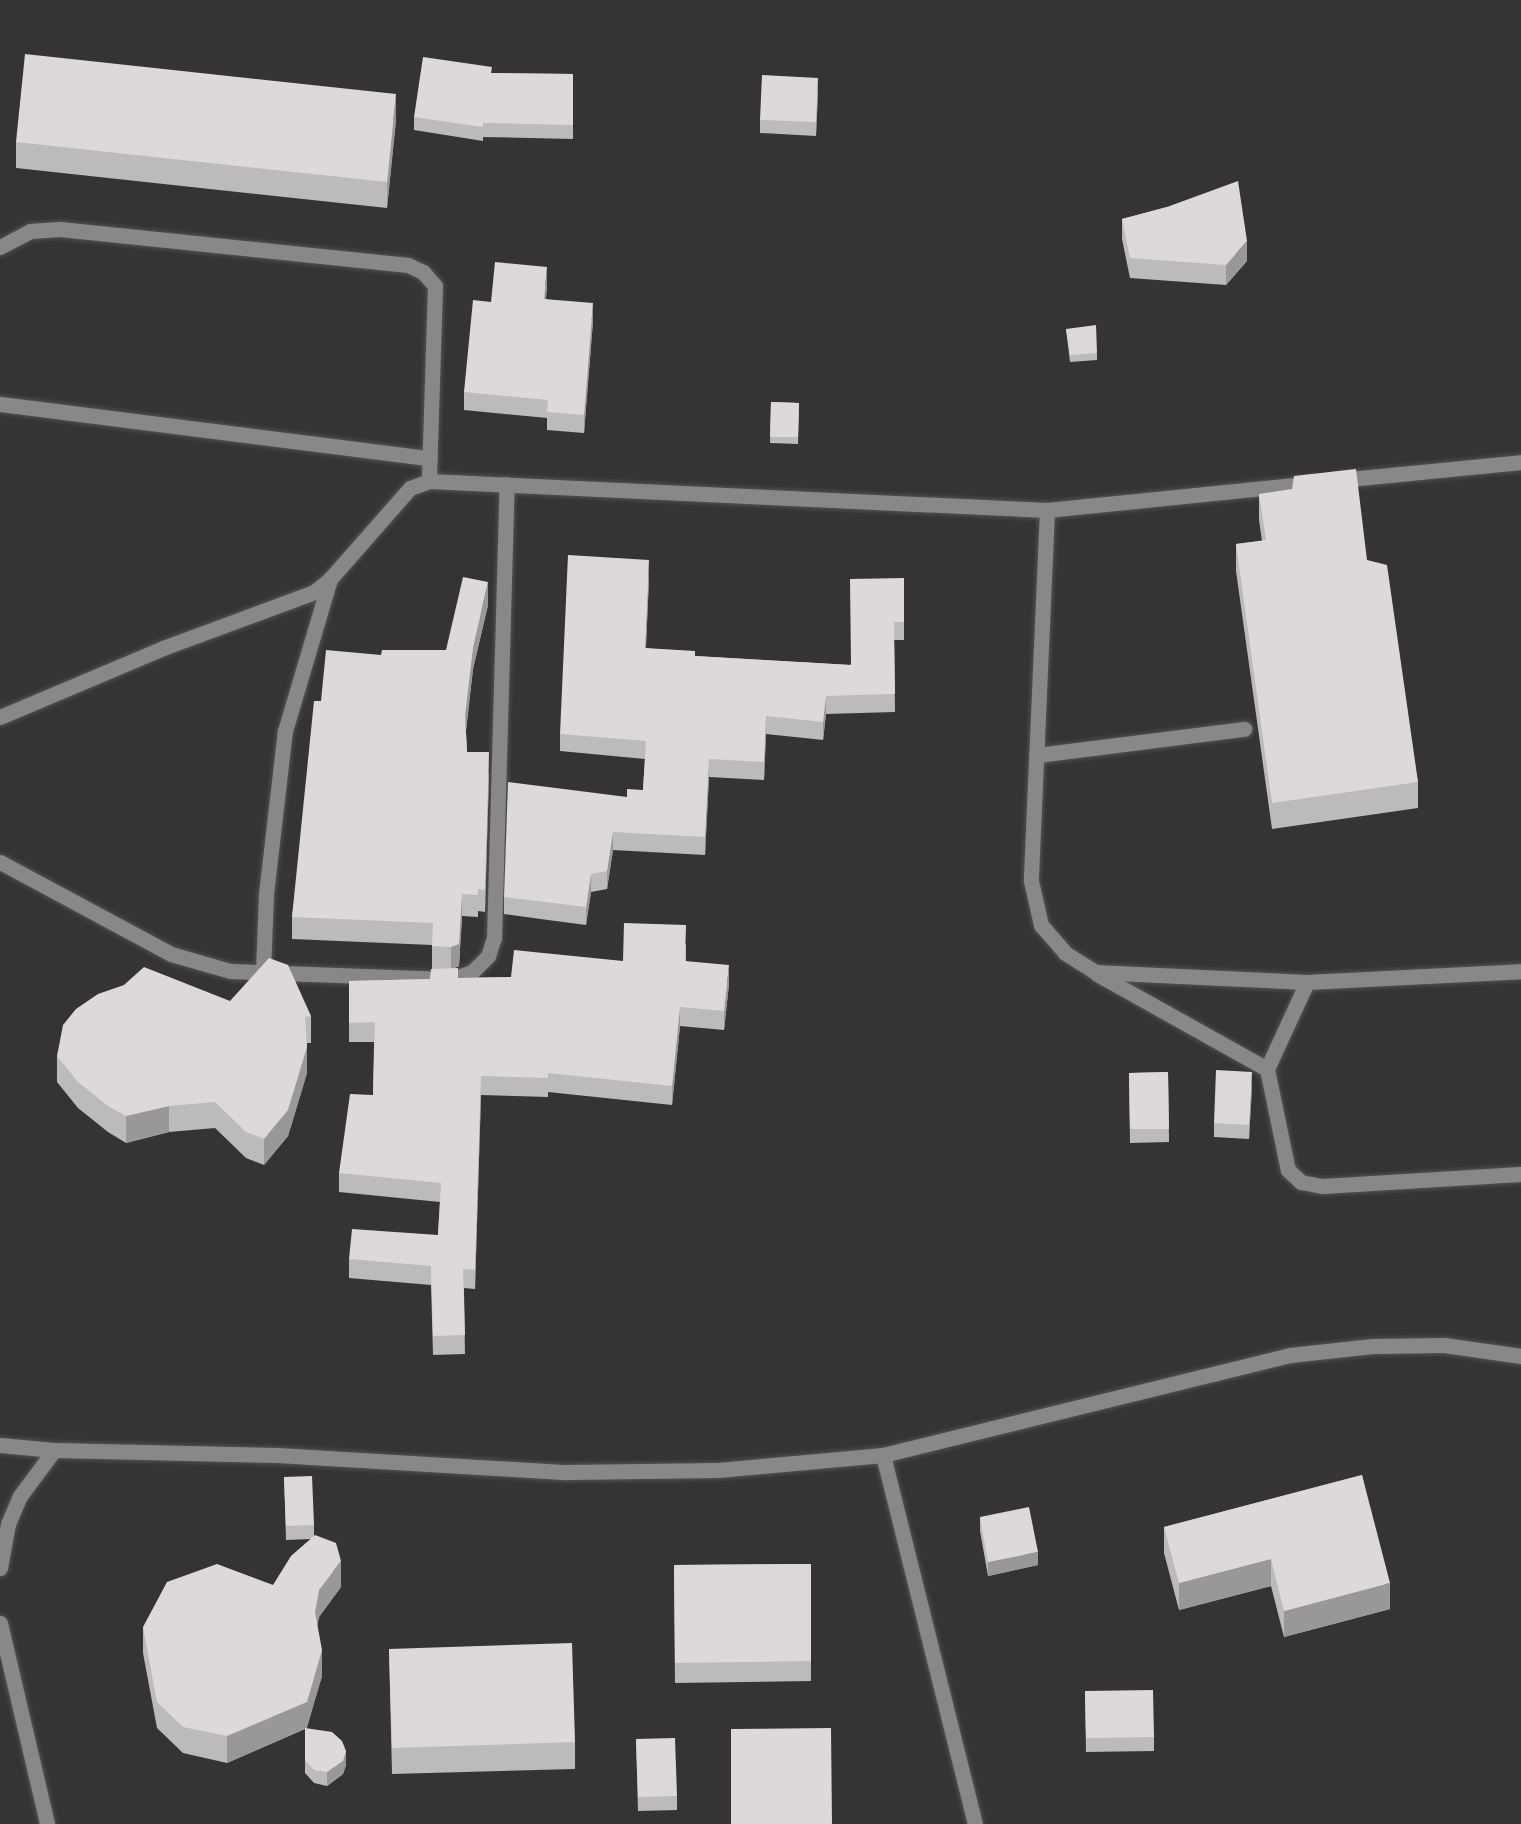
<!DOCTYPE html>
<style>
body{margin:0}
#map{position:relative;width:1521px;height:1824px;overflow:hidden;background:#363336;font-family:Quicksand,sans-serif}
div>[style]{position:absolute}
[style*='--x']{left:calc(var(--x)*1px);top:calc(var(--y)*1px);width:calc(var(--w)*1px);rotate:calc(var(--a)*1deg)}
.roads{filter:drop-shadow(0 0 2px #545253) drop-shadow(0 0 2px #545253)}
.service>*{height:15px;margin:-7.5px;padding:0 7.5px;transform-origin:7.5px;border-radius:7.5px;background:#8a8789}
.minor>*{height:15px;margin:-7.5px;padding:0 7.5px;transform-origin:7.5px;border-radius:7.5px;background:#8a8789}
.wall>*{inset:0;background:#bdbabc}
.shaded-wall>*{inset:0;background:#9a9799}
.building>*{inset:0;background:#dcd8db}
span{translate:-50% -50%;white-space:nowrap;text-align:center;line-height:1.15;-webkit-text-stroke:6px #363336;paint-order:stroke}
</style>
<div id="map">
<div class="roads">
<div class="service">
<i style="--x:0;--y:247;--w:34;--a:-28"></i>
<i style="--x:30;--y:231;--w:30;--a:-4"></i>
<i style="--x:60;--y:229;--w:350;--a:5.9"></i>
<i style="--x:408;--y:265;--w:17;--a:25"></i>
<i style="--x:423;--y:272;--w:18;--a:49"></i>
<i style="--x:435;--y:286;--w:195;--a:91.8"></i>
<i style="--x:0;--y:404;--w:433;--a:7.2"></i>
<i style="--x:1339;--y:480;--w:183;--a:-5.6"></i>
<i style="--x:1047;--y:510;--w:371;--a:92.5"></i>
<i style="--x:1031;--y:881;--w:45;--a:77.2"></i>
<i style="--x:1041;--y:925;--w:37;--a:49"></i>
<i style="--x:1065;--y:953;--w:36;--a:32"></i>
<i style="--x:1095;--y:972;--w:212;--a:2.7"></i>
<i style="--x:1307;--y:982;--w:214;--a:-2.9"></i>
<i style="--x:0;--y:717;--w:177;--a:-22.9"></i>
<i style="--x:163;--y:648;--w:161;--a:-20.3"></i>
<i style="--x:314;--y:592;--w:21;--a:-39"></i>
<i style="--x:330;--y:579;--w:121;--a:-48.7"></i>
<i style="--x:410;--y:488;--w:20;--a:-20"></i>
<i style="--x:429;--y:481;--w:619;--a:2.69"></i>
<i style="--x:1047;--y:510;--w:266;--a:-5.8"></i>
<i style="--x:1037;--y:755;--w:209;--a:-7.2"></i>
<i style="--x:0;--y:862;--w:194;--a:28.3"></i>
<i style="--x:171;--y:954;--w:61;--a:16.1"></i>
<i style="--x:230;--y:971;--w:222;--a:2.1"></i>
<i style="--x:452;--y:979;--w:21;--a:-19"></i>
<i style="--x:472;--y:972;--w:23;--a:-45"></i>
<i style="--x:488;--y:956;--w:19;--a:-72"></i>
<i style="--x:494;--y:938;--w:454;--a:-88.4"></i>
<i style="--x:263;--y:972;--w:78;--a:-87.8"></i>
<i style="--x:266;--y:894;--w:164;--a:-83.4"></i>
<i style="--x:285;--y:731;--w:159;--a:-73.5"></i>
<i style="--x:1097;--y:974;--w:195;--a:29.2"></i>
<i style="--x:1307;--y:982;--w:96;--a:114.7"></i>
<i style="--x:1267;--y:1069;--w:103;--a:78.3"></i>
<i style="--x:1288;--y:1170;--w:18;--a:43"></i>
<i style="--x:1301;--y:1182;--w:21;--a:11"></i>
<i style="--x:1322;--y:1186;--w:199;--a:-3.5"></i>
</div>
<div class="minor">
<i style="--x:0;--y:1445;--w:54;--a:5.3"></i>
<i style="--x:54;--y:1450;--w:223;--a:1.3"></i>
<i style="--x:277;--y:1455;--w:290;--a:3.4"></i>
<i style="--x:567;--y:1472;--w:151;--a:-0.8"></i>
<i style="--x:718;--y:1470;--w:166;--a:-5.2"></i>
<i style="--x:883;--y:1455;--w:419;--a:-13.8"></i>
<i style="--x:1290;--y:1355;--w:83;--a:-6.2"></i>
<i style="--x:1373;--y:1346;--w:71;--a:-0.8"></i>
<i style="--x:1444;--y:1345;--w:78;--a:8.1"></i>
<i style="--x:883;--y:1455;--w:380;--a:76"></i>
<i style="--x:0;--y:1568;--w:45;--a:-79.7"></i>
<i style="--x:8;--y:1524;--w:30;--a:-67"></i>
<i style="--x:20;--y:1496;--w:57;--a:-53.5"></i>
<i style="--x:0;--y:1623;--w:206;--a:76.8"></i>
</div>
</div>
<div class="wall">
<i style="clip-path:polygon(492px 73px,573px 74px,573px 139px,483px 137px,483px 141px,414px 130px,414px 117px)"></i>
<i style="clip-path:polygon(818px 91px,816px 136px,760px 133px,760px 120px)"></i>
<i style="clip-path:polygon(396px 120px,387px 208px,16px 168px,16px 142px)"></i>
<i style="clip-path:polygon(1167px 207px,1247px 261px,1226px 285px,1130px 278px,1122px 239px,1122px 219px)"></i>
<i style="clip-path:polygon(547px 285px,546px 299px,593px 321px,584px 433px,547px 430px,547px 418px,464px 410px,464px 392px,491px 302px)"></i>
<i style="clip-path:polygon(1066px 329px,1097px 353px,1097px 360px,1070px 362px)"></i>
<i style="clip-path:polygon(771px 402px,799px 403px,798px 444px,770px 443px)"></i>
<i style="clip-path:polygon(1259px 494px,1367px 560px,1418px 782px,1418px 808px,1272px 829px,1236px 571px,1236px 544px,1262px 541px,1259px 520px)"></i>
<i style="clip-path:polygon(649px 578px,646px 648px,695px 656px,850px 665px,904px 578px,904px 640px,894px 640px,895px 712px,826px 714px,823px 740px,766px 734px,764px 780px,709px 777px,705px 855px,613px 850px,607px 889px,591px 892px,586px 925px,504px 914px,504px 897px,627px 797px,643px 790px,645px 759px,560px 751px,560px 734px)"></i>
<i style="clip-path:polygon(488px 605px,473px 669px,466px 731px,467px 752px,489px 775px,485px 912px,478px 911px,478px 917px,462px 916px,459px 966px,454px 968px,458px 978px,511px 977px,623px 961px,686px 944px,686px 961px,729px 984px,724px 1030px,680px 1026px,672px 1105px,548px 1092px,548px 1097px,481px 1095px,475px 1289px,464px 1288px,465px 1354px,433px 1355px,431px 1285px,349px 1278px,349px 1259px,438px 1235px,440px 1202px,339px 1192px,339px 1173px,373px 1095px,374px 1042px,349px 1042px,349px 981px,430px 979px,432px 969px,432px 945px,292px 939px,292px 917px,321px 701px,381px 655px,446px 650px)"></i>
<i style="clip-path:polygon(230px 1001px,311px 1016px,311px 1043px,307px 1043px,307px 1073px,288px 1136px,264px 1165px,246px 1158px,215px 1128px,169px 1132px,126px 1143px,108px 1132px,78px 1108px,57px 1082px,57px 1056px)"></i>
<i style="clip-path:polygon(1168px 1072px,1169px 1142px,1130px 1143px,1129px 1073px)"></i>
<i style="clip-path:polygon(1252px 1086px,1249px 1139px,1214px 1137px,1214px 1123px)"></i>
<i style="clip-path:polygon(1362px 1475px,1390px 1609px,1284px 1637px,1271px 1586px,1179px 1610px,1164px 1553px,1164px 1527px)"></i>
<i style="clip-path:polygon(284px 1477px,314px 1525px,314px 1536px,341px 1587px,319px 1617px,317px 1625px,322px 1676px,306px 1728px,346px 1765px,343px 1774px,327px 1786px,314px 1783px,305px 1773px,305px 1729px,227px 1763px,183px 1753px,157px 1728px,143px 1653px,143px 1627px,273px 1585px,311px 1539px,286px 1540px)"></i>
<i style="clip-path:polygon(980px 1517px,1038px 1565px,988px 1576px,980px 1531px)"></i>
<i style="clip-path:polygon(811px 1564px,811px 1681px,675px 1683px,674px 1565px)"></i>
<i style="clip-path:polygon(389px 1649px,575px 1742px,575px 1769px,392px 1774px)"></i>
<i style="clip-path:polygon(1085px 1691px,1154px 1737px,1154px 1751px,1086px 1752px)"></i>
<i style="clip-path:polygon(636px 1739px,677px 1796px,677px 1810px,638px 1811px)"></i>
</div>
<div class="shaded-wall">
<i style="clip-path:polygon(818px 78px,818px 91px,816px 136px,816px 122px)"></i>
<i style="clip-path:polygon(396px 94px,396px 120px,387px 208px,387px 182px)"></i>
<i style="clip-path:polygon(1247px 241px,1247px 261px,1226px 285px,1226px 265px)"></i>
<i style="clip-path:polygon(547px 267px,547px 285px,544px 317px,544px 299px)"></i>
<i style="clip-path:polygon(593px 303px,593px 321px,584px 433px,584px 415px)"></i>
<i style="clip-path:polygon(649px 560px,649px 578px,645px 666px,645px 648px)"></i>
<i style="clip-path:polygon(488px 582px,488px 605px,473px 669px,465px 737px,465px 715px,473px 647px)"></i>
<i style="clip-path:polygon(826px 696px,826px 714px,823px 740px,823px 722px)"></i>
<i style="clip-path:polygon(766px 716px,766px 734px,764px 780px,764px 762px)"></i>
<i style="clip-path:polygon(489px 752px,489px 775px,485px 912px,485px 890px)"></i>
<i style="clip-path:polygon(709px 759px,709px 777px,705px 855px,705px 837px)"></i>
<i style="clip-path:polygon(613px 832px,613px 850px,607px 889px,607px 871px)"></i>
<i style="clip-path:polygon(591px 874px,591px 892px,586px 925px,586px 907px)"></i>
<i style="clip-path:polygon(462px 894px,462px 916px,459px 966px,451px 969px,451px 947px)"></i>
<i style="clip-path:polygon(729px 965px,729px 984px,724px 1030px,724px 1011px)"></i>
<i style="clip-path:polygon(680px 1007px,680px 1026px,672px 1105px,672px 1086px)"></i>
<i style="clip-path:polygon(307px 1047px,307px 1073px,288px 1136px,264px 1165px,264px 1139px)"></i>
<i style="clip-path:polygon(1252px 1072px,1252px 1086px,1249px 1139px,1249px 1125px)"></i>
<i style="clip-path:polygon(481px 1076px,481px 1095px,475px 1289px,475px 1270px)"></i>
<i style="clip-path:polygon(169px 1106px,169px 1132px,126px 1143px,126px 1116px)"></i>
<i style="clip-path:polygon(1038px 1552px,1038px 1565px,988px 1576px,988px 1562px)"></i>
<i style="clip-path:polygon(1271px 1559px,1271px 1586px,1179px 1610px,1179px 1583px)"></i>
<i style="clip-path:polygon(341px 1561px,341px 1587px,319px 1617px,315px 1639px,315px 1612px,319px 1590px)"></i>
<i style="clip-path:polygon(1390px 1583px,1390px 1609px,1284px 1637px,1284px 1611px)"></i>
<i style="clip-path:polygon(322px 1650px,322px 1676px,307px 1728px,227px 1763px,227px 1736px)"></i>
<i style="clip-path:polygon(346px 1751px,346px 1765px,343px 1774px,327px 1786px,327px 1772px)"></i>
</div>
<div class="building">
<i style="clip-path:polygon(25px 54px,396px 94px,387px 182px,16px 142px)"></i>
<i style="clip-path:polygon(423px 57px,492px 67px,491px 73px,573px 74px,573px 125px,483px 123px,483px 127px,414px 117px)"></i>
<i style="clip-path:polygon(762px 75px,818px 78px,816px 122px,760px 120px)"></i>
<i style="clip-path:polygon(1238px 181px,1247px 241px,1226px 265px,1130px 258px,1122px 219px,1167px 207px)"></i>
<i style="clip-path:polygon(495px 262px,547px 267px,544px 299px,593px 303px,584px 415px,547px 412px,548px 400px,464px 392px,473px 300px,491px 302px)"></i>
<i style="clip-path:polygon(1096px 325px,1097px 353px,1070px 355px,1066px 329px)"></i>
<i style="clip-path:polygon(771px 402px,799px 403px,798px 437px,770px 437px)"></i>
<i style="clip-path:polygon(1356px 469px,1367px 560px,1387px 565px,1418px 782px,1272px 803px,1236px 544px,1266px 540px,1259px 494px,1292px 489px,1294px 476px)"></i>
<i style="clip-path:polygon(568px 555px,649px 560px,645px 648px,695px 651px,695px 656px,851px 665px,850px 579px,904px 578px,904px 622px,894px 622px,895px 694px,826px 696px,823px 722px,766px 716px,764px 762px,709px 759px,705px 837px,613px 832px,607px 871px,591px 874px,586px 907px,504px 897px,508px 782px,627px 797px,627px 789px,643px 790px,646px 741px,560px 734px)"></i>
<i style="clip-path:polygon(463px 577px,488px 582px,473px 647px,465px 715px,467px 752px,489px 752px,485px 890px,478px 889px,478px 895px,462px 894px,459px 944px,451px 947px,432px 946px,433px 923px,292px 917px,314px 701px,321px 701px,326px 650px,381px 655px,382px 650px,446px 650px)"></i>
<i style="clip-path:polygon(624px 923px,686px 925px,685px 961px,729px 965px,724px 1011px,680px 1007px,672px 1086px,548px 1073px,548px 1078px,481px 1076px,475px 1270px,463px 1269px,465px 1335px,433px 1336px,431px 1266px,349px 1259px,352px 1229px,438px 1235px,441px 1183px,339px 1173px,350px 1094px,373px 1095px,375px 1022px,349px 1023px,349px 981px,430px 979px,431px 969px,458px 968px,458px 978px,511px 977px,514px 950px,623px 961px)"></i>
<i style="clip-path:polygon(269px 958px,288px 965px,311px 1016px,305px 1017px,307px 1047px,288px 1110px,264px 1139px,246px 1132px,215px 1102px,169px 1106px,126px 1116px,108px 1106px,78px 1082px,57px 1056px,63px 1025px,76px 1009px,98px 994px,124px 985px,144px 967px,230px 1001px)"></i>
<i style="clip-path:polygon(1216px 1070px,1252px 1072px,1249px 1125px,1214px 1123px)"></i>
<i style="clip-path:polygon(1168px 1072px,1169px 1129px,1130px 1129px,1129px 1073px)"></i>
<i style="clip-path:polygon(1362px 1475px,1390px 1583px,1284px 1611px,1271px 1559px,1179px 1583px,1164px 1527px)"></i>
<i style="clip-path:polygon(312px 1476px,314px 1525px,286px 1526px,284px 1477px)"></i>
<i style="clip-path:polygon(1029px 1507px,1038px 1552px,988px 1562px,980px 1517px)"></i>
<i style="clip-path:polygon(315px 1535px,336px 1543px,341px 1561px,319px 1590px,315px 1612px,322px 1650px,307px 1702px,227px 1736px,183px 1727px,157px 1702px,143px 1627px,167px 1582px,217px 1564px,273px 1585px,291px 1556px)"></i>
<i style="clip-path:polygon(811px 1564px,811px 1661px,675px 1663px,674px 1565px)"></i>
<i style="clip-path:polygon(572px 1643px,575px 1742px,392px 1748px,389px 1649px)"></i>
<i style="clip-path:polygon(1153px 1690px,1154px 1737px,1086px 1738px,1085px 1691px)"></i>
<i style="clip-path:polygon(305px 1728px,332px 1732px,342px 1741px,346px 1751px,343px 1761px,327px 1772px,314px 1770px,305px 1760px)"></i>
<i style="clip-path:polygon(831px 1728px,832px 1824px,731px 1824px,731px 1729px)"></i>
<i style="clip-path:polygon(675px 1738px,677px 1796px,638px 1797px,636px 1739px)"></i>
</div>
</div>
